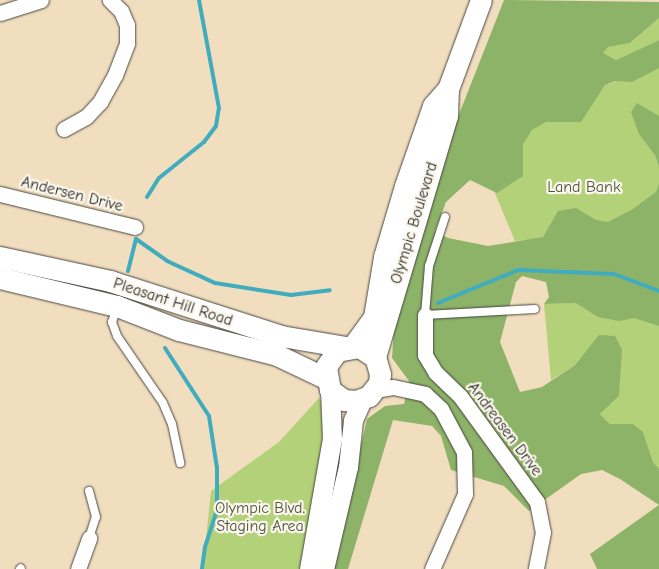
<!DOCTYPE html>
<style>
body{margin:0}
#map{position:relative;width:659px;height:569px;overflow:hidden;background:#f1debf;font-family:"Comic Neue",sans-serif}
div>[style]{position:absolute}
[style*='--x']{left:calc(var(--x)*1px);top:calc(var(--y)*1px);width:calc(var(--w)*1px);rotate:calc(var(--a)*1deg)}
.green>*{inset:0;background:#b2d178}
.forest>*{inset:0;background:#8db368}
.stream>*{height:4px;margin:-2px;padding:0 2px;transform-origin:2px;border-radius:2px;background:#40acbe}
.roads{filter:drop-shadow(0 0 1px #494641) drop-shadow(0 0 1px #494641)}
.service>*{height:8px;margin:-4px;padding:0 4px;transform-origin:4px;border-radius:4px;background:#fff}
.minor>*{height:15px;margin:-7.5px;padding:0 7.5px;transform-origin:7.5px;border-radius:7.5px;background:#fff}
.tertiary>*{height:19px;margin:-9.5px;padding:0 9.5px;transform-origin:9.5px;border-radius:9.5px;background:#fff}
.secondary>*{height:21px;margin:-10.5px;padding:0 10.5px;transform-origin:10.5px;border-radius:10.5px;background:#fff}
span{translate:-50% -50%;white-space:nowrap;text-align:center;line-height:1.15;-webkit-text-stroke:4.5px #fbf7ec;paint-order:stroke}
.park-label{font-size:16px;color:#4d543e}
.street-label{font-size:16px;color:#2b2b2b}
</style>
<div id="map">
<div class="green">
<i style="clip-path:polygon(659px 18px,659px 40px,616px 60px,602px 53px,608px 47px,630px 43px)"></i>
<i style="clip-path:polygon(659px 66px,659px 469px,653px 462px,643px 432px,633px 424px,610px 424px,600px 414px,619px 396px,594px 342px,575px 365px,551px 380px,544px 304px,568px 303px,527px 240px,515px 241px,492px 186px,539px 117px,602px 90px,605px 85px)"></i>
<i style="clip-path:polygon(319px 398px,324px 405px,327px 423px,302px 569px,203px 569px,211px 491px,279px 442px)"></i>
</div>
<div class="forest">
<i style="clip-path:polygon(504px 0,659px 2px,659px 18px,630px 43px,608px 47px,603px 53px,616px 60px,659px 40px,659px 68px,632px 82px,615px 81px,605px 85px,581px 122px,546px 122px,532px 130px,523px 144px,523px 176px,497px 193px,470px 180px,446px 202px,435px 231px,448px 238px,488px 246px,543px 237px,558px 211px,576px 208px,596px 220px,608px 222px,633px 209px,656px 192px,659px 184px,659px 326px,634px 318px,619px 321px,598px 317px,576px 303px,544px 304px,549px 297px,546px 282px,522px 276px,516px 282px,500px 342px,520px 392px,542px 387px,575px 365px,599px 335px,615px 336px,622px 350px,619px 396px,600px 414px,610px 424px,633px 424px,643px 432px,653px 462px,659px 469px,659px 569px,597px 569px,590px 554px,659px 505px,620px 479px,602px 470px,581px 474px,529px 511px,504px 486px,451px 470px,441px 436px,432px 426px,393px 420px,348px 569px,333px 569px,367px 419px,385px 406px,404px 404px,409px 381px,392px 358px,394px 327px,454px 127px)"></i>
<i style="clip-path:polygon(637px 103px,659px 116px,659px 166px,655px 155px,639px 134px,631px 112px)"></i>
</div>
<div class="stream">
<i style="--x:147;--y:197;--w:22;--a:-58"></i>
<i style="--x:159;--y:178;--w:58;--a:-38.7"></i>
<i style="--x:204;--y:142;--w:20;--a:-53"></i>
<i style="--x:216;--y:126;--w:18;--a:-81"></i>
<i style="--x:219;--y:108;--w:110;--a:-100.5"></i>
<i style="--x:128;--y:271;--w:33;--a:-76"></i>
<i style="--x:136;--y:239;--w:38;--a:35"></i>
<i style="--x:167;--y:261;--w:53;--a:24.6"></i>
<i style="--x:215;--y:283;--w:77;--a:9"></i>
<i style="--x:291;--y:295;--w:39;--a:-7"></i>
<i style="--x:438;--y:303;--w:87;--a:-22.4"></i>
<i style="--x:518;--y:270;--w:96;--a:2.4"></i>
<i style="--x:614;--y:274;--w:48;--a:20.7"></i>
<i style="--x:165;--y:348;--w:81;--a:57.1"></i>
<i style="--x:209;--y:416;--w:53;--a:81.3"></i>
<i style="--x:217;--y:468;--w:42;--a:90"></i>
<i style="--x:217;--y:510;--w:39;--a:108"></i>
<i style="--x:205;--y:547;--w:22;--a:98"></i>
</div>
<div class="roads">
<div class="service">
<i style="--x:445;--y:217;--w:52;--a:108.1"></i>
<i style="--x:429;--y:266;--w:49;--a:94.7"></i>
<i style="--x:425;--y:315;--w:110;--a:-3.1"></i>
<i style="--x:117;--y:307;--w:16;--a:108"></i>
<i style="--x:112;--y:322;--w:15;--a:70"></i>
<i style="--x:117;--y:336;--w:81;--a:55.5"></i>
<i style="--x:163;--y:403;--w:23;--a:67"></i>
<i style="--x:172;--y:424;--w:40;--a:78"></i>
<i style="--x:89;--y:538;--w:22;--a:-72"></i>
<i style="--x:96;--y:517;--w:27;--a:-105"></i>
<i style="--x:20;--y:569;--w:1;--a:-45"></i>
</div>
<div class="minor">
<i style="--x:0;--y:13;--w:43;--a:-17.6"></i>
<i style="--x:64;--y:129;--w:25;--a:-29"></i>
<i style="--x:86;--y:117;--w:21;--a:-47"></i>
<i style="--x:100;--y:102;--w:31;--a:-61"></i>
<i style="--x:115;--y:75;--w:34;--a:-69"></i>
<i style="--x:127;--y:43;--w:18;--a:-90"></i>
<i style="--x:127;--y:25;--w:15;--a:-113"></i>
<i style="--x:121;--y:11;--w:16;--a:-135"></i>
<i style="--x:0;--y:194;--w:139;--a:13.7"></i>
<i style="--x:425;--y:315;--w:40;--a:90"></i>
<i style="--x:425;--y:355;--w:21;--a:59"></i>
<i style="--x:436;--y:373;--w:33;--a:44"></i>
<i style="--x:460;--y:396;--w:131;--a:54"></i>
<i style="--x:537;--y:502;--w:31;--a:79"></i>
<i style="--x:543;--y:532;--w:38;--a:101"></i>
<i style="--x:375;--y:390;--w:18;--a:-9"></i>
<i style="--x:393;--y:387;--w:33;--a:12"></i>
<i style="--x:425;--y:394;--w:22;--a:43"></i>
<i style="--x:441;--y:409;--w:49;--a:61.9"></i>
<i style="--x:464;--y:452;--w:42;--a:88.6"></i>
<i style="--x:465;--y:494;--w:82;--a:113.7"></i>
<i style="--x:78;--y:569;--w:33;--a:-70"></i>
</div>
<div class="tertiary">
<i style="--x:309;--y:569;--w:132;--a:-80"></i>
<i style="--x:332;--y:439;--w:49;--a:-92.3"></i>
<i style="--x:324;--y:569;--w:105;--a:-76.8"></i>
<i style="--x:348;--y:467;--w:47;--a:-83.9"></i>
<i style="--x:353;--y:420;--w:22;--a:-66"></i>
</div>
<div class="secondary">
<i style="--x:0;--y:257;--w:113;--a:12.3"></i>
<i style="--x:110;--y:281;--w:180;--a:17.8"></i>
<i style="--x:281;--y:336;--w:66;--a:9.6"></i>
<i style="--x:0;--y:278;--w:120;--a:13.5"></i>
<i style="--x:117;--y:306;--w:66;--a:21.2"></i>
<i style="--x:179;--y:330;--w:101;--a:14.3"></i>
<i style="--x:277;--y:355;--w:53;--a:25.6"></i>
<i style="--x:353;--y:346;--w:36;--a:-54"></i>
<i style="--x:374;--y:317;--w:61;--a:-80.5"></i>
<i style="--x:384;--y:257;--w:74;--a:-73.5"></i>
<i style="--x:405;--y:186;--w:85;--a:-70.7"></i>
<i style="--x:433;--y:106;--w:23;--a:-49"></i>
<i style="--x:375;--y:357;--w:19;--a:-148"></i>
<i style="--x:359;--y:347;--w:22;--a:170"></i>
<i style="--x:337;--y:351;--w:19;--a:125"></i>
<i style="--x:326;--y:367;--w:23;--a:80"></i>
<i style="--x:330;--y:390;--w:17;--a:36"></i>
<i style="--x:344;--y:400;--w:12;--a:5"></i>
<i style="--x:356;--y:401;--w:14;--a:-21"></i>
<i style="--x:369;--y:396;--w:16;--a:-52"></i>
<i style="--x:379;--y:383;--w:9;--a:-84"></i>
<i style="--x:380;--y:374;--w:18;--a:-106"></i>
<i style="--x:375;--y:357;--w:252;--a:-73.4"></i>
<i style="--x:447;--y:116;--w:27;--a:-88"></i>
<i style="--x:448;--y:89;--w:95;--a:-69.7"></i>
</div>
</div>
<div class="park-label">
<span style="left:584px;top:187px">Land Bank</span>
<span style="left:260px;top:517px">Olympic Blvd.<br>Staging Area</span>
</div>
<div class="street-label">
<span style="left:72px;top:194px;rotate:14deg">Andersen Drive</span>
<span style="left:414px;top:223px;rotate:-73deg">Olympic Boulevard</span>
<span style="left:173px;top:302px;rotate:18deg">Pleasant Hill Road</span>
<span style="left:505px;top:429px;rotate:53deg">Andreasen Drive</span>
</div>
</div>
